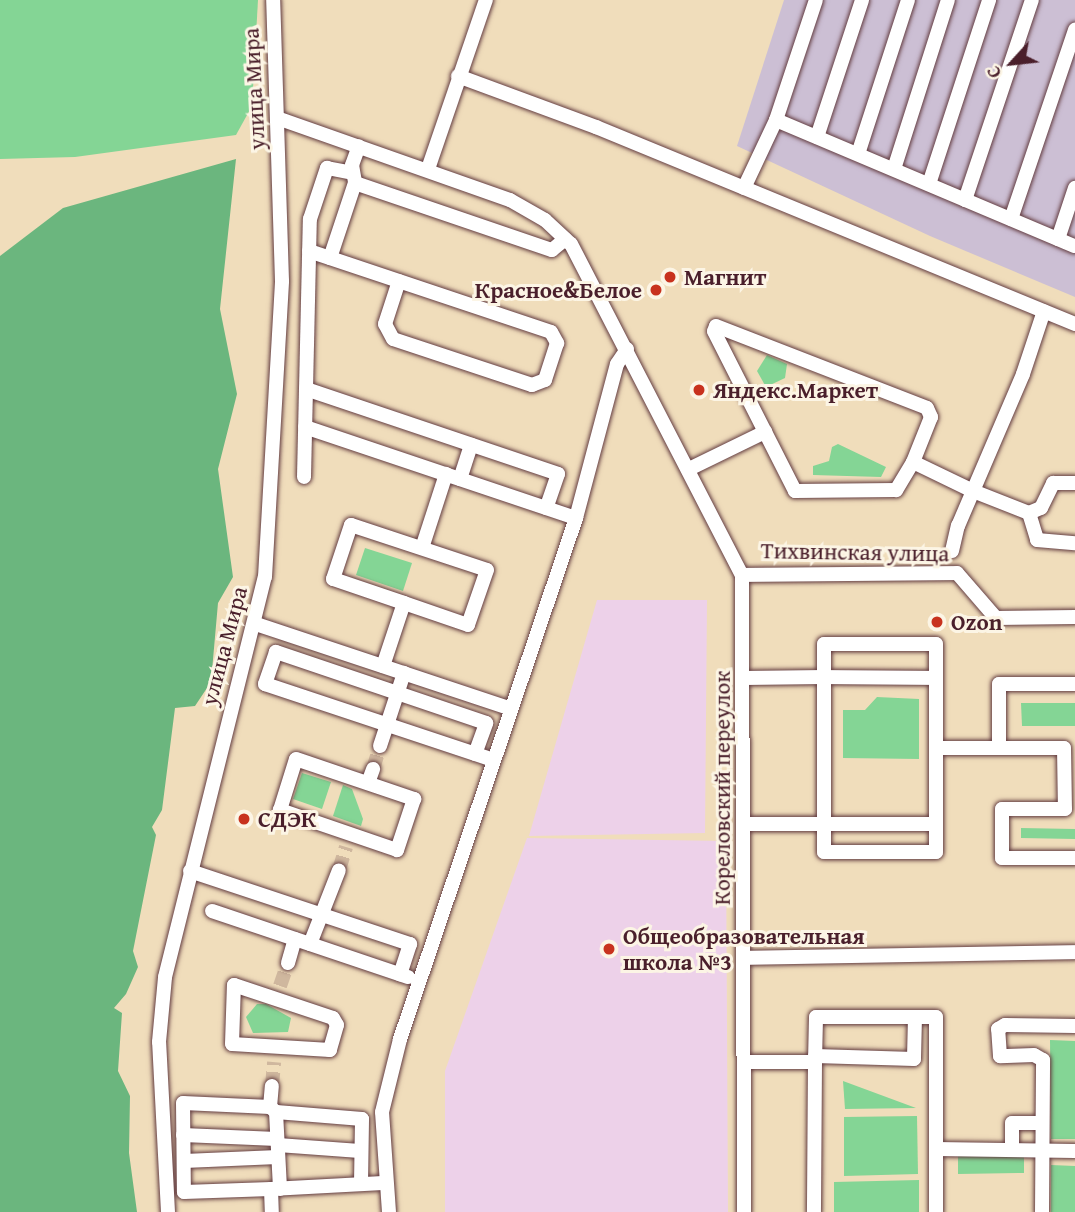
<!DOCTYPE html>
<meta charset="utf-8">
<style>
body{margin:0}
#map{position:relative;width:1075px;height:1212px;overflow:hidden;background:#f0ddbb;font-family:"Gentium Book Plus",serif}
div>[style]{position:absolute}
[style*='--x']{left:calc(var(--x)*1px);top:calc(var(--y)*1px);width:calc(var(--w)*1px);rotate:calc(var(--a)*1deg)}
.built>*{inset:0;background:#edd1e9}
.industrial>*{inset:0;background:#ccbfd4}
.green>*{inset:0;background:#84d595}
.forest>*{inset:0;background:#6bb67e}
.minor-tunnel>*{height:14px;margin-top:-7px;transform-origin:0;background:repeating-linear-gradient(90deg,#cfb79e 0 14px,transparent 0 21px)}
.roads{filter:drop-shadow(0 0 2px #633c41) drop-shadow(0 0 2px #633c41)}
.minor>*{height:14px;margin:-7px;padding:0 7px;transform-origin:7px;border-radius:7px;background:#fff}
.dots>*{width:19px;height:19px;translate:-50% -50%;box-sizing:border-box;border:4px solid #fcf5e5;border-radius:50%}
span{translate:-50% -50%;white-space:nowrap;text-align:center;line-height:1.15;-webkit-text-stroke:6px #fcf5e5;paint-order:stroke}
.street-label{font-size:23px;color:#4a1f2b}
.poi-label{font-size:23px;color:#4a1f2b;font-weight:700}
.left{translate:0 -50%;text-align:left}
.right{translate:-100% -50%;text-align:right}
.north{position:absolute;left:977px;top:28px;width:70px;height:70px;-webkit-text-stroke:5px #fcf5e5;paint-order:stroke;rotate:243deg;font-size:19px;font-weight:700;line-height:28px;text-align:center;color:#4a1f2b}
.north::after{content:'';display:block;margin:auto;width:24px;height:32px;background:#4a1f2b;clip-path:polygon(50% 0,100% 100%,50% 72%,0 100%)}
</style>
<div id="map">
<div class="built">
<i style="clip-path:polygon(597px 600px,707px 600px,705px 833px,529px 836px)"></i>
<i style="clip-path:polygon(527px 838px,726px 841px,728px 1212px,445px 1212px,445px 1071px)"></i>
</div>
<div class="industrial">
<i style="clip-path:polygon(784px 0,1075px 0,1075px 297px,930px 236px,737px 146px)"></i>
</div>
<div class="green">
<i style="clip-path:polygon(0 0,258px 0,252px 106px,236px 135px,75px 157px,0 159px)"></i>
<i style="clip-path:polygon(767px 355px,787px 364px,785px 378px,766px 387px,757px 371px)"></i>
<i style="clip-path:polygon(838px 444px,886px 467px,881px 477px,813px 475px,813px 466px,829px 461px,832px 447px)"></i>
<i style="clip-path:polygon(365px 548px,412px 563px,403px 591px,356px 575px)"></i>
<i style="clip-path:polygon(877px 697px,919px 699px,919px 759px,843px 758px,843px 710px,865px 710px)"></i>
<i style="clip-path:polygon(1021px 703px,1075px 703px,1075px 726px,1022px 726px)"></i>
<i style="clip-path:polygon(302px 773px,331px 782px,322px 809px,293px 799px)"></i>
<i style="clip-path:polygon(343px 785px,352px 789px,363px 819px,361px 826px,333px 816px)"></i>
<i style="clip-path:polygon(1021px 828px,1075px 829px,1075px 839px,1021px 838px)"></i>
<i style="clip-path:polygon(257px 1004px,266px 1004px,291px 1018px,288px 1032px,253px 1033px,246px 1017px)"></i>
<i style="clip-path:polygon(1050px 1040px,1075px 1041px,1075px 1139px,1051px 1139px)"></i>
<i style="clip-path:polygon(843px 1081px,916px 1108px,845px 1109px)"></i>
<i style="clip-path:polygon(917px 1116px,918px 1174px,844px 1176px,844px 1117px)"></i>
<i style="clip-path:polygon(1024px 1154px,1024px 1173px,958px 1174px,958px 1155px)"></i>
<i style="clip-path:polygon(1051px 1165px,1075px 1166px,1075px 1212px,1051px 1212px)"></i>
<i style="clip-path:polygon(919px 1180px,919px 1212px,834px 1212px,834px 1182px)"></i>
</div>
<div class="forest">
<i style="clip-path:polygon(236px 159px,220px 309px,237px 394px,218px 469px,233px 577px,218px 603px,211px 682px,195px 706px,175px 708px,162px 810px,152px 827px,156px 835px,133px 951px,138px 967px,126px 994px,114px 1008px,122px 1013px,118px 1071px,130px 1096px,129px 1153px,137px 1212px,0 1212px,0 256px,63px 208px)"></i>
</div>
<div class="minor-tunnel">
<i style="--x:373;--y:769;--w:24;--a:-73"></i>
<i style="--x:339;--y:870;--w:24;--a:-73"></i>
<i style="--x:280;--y:986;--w:24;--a:-71"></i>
<i style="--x:272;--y:1086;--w:24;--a:-85"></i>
</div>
<div class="roads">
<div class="minor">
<i style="--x:458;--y:76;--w:147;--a:20.3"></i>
<i style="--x:596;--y:127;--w:518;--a:22.36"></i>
<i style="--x:280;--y:119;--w:244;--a:19.4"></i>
<i style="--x:510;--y:200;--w:40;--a:29.7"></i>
<i style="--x:545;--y:220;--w:35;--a:43"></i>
<i style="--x:571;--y:244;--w:373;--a:62.7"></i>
<i style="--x:742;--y:575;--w:637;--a:89.82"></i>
<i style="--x:776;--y:120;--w:324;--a:22.9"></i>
<i style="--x:817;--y:137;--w:144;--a:-71.8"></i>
<i style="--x:858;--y:154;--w:162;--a:-72"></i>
<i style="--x:428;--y:169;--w:179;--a:-71.1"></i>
<i style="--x:894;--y:169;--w:177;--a:-72.3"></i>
<i style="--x:355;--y:182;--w:17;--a:-100"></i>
<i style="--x:352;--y:165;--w:20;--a:-70"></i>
<i style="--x:929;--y:184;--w:194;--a:-71.9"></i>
<i style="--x:744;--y:188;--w:75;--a:-64.8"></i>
<i style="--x:776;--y:120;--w:126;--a:-71.6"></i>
<i style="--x:965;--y:200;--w:211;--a:-71.5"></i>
<i style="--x:1011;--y:219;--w:200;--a:-71.3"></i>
<i style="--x:1058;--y:239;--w:54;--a:-71.6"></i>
<i style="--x:309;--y:251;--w:255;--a:18.5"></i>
<i style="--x:551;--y:332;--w:13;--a:61"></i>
<i style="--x:557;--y:343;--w:39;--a:108"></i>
<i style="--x:545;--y:380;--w:14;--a:159"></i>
<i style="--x:532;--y:385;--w:146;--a:-161.7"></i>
<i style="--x:393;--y:339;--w:17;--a:-118"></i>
<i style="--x:385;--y:324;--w:45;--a:-72"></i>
<i style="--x:330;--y:258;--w:79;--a:-71.6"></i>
<i style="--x:355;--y:183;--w:208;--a:18.8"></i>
<i style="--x:552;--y:250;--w:17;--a:-40"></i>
<i style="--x:306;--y:389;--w:266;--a:18.6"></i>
<i style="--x:558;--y:474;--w:36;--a:109"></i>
<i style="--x:305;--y:427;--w:286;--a:18.6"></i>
<i style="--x:913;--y:462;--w:33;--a:121"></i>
<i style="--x:896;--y:490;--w:101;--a:179.4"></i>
<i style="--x:795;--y:491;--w:179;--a:-116.9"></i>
<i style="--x:714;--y:331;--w:5;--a:-68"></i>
<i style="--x:716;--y:326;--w:226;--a:21.2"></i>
<i style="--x:927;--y:408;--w:10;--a:66"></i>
<i style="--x:931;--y:417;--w:48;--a:111.8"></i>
<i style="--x:913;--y:462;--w:67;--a:25.8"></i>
<i style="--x:973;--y:491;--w:60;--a:21.4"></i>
<i style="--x:1029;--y:513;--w:13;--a:-23"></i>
<i style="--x:1041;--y:508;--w:28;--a:-64"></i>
<i style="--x:1053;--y:483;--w:22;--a:0"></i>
<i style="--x:689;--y:469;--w:85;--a:-26"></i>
<i style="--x:304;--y:477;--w:258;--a:-88.7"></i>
<i style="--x:310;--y:219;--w:54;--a:-71.6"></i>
<i style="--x:327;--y:168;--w:26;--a:11"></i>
<i style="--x:460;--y:479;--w:36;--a:-72"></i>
<i style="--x:1029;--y:513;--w:28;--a:73"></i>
<i style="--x:1037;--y:540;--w:38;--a:5"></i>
<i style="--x:422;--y:548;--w:78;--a:-72"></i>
<i style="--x:952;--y:551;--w:26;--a:-77"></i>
<i style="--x:958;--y:526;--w:165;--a:-66.8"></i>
<i style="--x:1023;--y:374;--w:66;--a:-71.6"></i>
<i style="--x:742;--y:575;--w:215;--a:-0.5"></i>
<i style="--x:957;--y:573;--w:60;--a:49.1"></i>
<i style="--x:996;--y:618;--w:79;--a:-0.7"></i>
<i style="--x:256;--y:624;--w:269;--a:18.4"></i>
<i style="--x:383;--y:666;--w:66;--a:-71.6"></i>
<i style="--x:404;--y:603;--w:75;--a:-161.3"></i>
<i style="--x:333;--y:579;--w:57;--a:-71.6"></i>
<i style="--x:351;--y:525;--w:143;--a:18.3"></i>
<i style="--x:487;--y:570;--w:58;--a:109.1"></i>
<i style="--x:468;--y:625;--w:68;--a:-161"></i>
<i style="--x:936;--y:678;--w:112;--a:-179.5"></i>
<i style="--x:824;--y:677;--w:147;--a:90"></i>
<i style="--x:824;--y:824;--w:112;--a:0"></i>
<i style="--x:380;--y:746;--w:77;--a:-71.8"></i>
<i style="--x:936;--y:748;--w:128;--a:0"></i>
<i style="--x:1064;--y:748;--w:61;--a:89.1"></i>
<i style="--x:1065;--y:809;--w:63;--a:180"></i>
<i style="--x:1002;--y:809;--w:49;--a:90"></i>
<i style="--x:1002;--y:858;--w:73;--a:0"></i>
<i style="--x:999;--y:748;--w:64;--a:-90"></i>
<i style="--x:999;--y:684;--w:76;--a:0"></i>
<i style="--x:475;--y:754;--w:33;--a:-70"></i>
<i style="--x:486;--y:723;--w:222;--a:-161.3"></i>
<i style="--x:276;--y:652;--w:34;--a:109"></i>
<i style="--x:265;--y:684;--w:240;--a:18.4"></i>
<i style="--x:296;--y:759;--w:125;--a:18.7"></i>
<i style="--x:414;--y:799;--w:54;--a:108.4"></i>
<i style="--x:397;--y:850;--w:124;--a:-161.1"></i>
<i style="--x:280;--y:810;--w:53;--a:-72.6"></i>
<i style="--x:368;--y:783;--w:15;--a:-70"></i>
<i style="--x:744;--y:824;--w:80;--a:0"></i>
<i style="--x:824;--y:824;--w:28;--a:90"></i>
<i style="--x:824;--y:852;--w:112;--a:0"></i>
<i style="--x:936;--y:852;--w:208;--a:-90"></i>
<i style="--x:936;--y:644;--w:112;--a:180"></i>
<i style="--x:824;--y:644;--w:33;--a:90"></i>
<i style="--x:824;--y:677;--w:80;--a:179.3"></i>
<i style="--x:190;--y:871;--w:232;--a:18.4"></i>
<i style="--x:410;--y:944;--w:32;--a:108"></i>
<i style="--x:212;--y:911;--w:207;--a:18.6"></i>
<i style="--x:310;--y:944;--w:79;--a:-68.6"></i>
<i style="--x:744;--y:958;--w:331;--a:-1"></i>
<i style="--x:288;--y:963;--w:25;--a:-74"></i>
<i style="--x:234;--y:985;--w:104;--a:18.4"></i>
<i style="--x:333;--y:1018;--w:8;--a:60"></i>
<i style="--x:337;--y:1025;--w:26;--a:106"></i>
<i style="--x:330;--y:1050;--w:98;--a:-176.5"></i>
<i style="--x:232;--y:1044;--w:59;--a:-88.1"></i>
<i style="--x:915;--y:1017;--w:21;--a:0"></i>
<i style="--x:936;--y:1017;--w:132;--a:90"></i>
<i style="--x:744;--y:1062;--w:71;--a:0"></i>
<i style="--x:815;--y:1062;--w:150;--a:90.4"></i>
<i style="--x:815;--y:1062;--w:45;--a:-88.7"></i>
<i style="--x:816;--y:1017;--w:99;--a:0"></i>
<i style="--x:915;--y:1017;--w:42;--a:91.4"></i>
<i style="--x:914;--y:1059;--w:99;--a:-178.3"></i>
<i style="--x:270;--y:1107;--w:21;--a:-85"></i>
<i style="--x:276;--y:1112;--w:77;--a:87"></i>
<i style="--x:183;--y:1135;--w:94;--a:2.4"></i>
<i style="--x:278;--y:1145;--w:82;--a:4.2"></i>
<i style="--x:1012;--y:1150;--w:27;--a:-90"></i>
<i style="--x:1012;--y:1123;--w:30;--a:0"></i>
<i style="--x:184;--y:1161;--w:94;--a:-2.4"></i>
<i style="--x:361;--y:1184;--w:65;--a:-89.1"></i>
<i style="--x:362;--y:1119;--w:86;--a:-175.3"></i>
<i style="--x:276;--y:1112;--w:8;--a:-140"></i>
<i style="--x:270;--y:1107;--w:87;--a:-177.4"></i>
<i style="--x:183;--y:1103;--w:89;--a:89.4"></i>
<i style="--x:184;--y:1192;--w:87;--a:-2"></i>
<i style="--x:271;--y:1189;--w:112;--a:-3.1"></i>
<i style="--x:271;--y:1189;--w:23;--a:88"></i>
<i style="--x:168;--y:1212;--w:170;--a:-93"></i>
<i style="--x:159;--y:1042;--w:65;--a:-84.7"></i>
<i style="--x:165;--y:977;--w:412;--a:-76"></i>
<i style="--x:265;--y:577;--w:296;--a:-86.7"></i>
<i style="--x:282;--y:281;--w:281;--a:-91.8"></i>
<i style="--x:389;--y:1212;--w:100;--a:-94"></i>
<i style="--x:382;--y:1112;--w:75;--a:-76.1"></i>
<i style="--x:400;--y:1039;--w:550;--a:-71.33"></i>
<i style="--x:576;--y:518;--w:159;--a:-75.1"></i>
<i style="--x:617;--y:364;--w:18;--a:-56"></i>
<i style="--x:936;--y:1212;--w:63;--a:-90"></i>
<i style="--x:936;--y:1149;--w:139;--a:0.8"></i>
<i style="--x:1042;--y:1212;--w:152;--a:-89.6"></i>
<i style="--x:1043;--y:1060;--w:10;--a:-151"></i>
<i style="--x:1034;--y:1055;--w:34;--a:178"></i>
<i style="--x:1000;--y:1056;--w:27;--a:-94"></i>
<i style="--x:998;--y:1029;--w:8;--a:-30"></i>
<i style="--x:1005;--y:1025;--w:70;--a:0.8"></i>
</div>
</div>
<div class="dots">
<i style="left:670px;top:277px;background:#c8321e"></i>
<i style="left:656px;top:290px;background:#c8321e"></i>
<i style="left:699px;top:390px;background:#c8321e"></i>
<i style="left:937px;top:622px;background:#c8321e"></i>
<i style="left:244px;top:819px;background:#c8321e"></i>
<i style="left:609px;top:949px;background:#c8321e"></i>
</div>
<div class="street-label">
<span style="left:254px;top:89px;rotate:-93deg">улица Мира</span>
<span style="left:855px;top:552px;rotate:1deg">Тихвинская улица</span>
<span style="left:224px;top:646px;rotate:-75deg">улица Мира</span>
<span style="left:722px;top:788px;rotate:-90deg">Кореловский переулок</span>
</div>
<div class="poi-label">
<span class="left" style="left:684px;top:277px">Магнит</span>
<span class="right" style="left:642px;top:290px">Красное&amp;Белое</span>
<span class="left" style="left:713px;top:390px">Яндекс.Маркет</span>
<span class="left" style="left:951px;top:622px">Ozon</span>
<span class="left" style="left:258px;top:819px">СДЭК</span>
<span class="left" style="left:623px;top:949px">Общеобразовательная<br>школа №3</span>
</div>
<div class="north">С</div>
</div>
